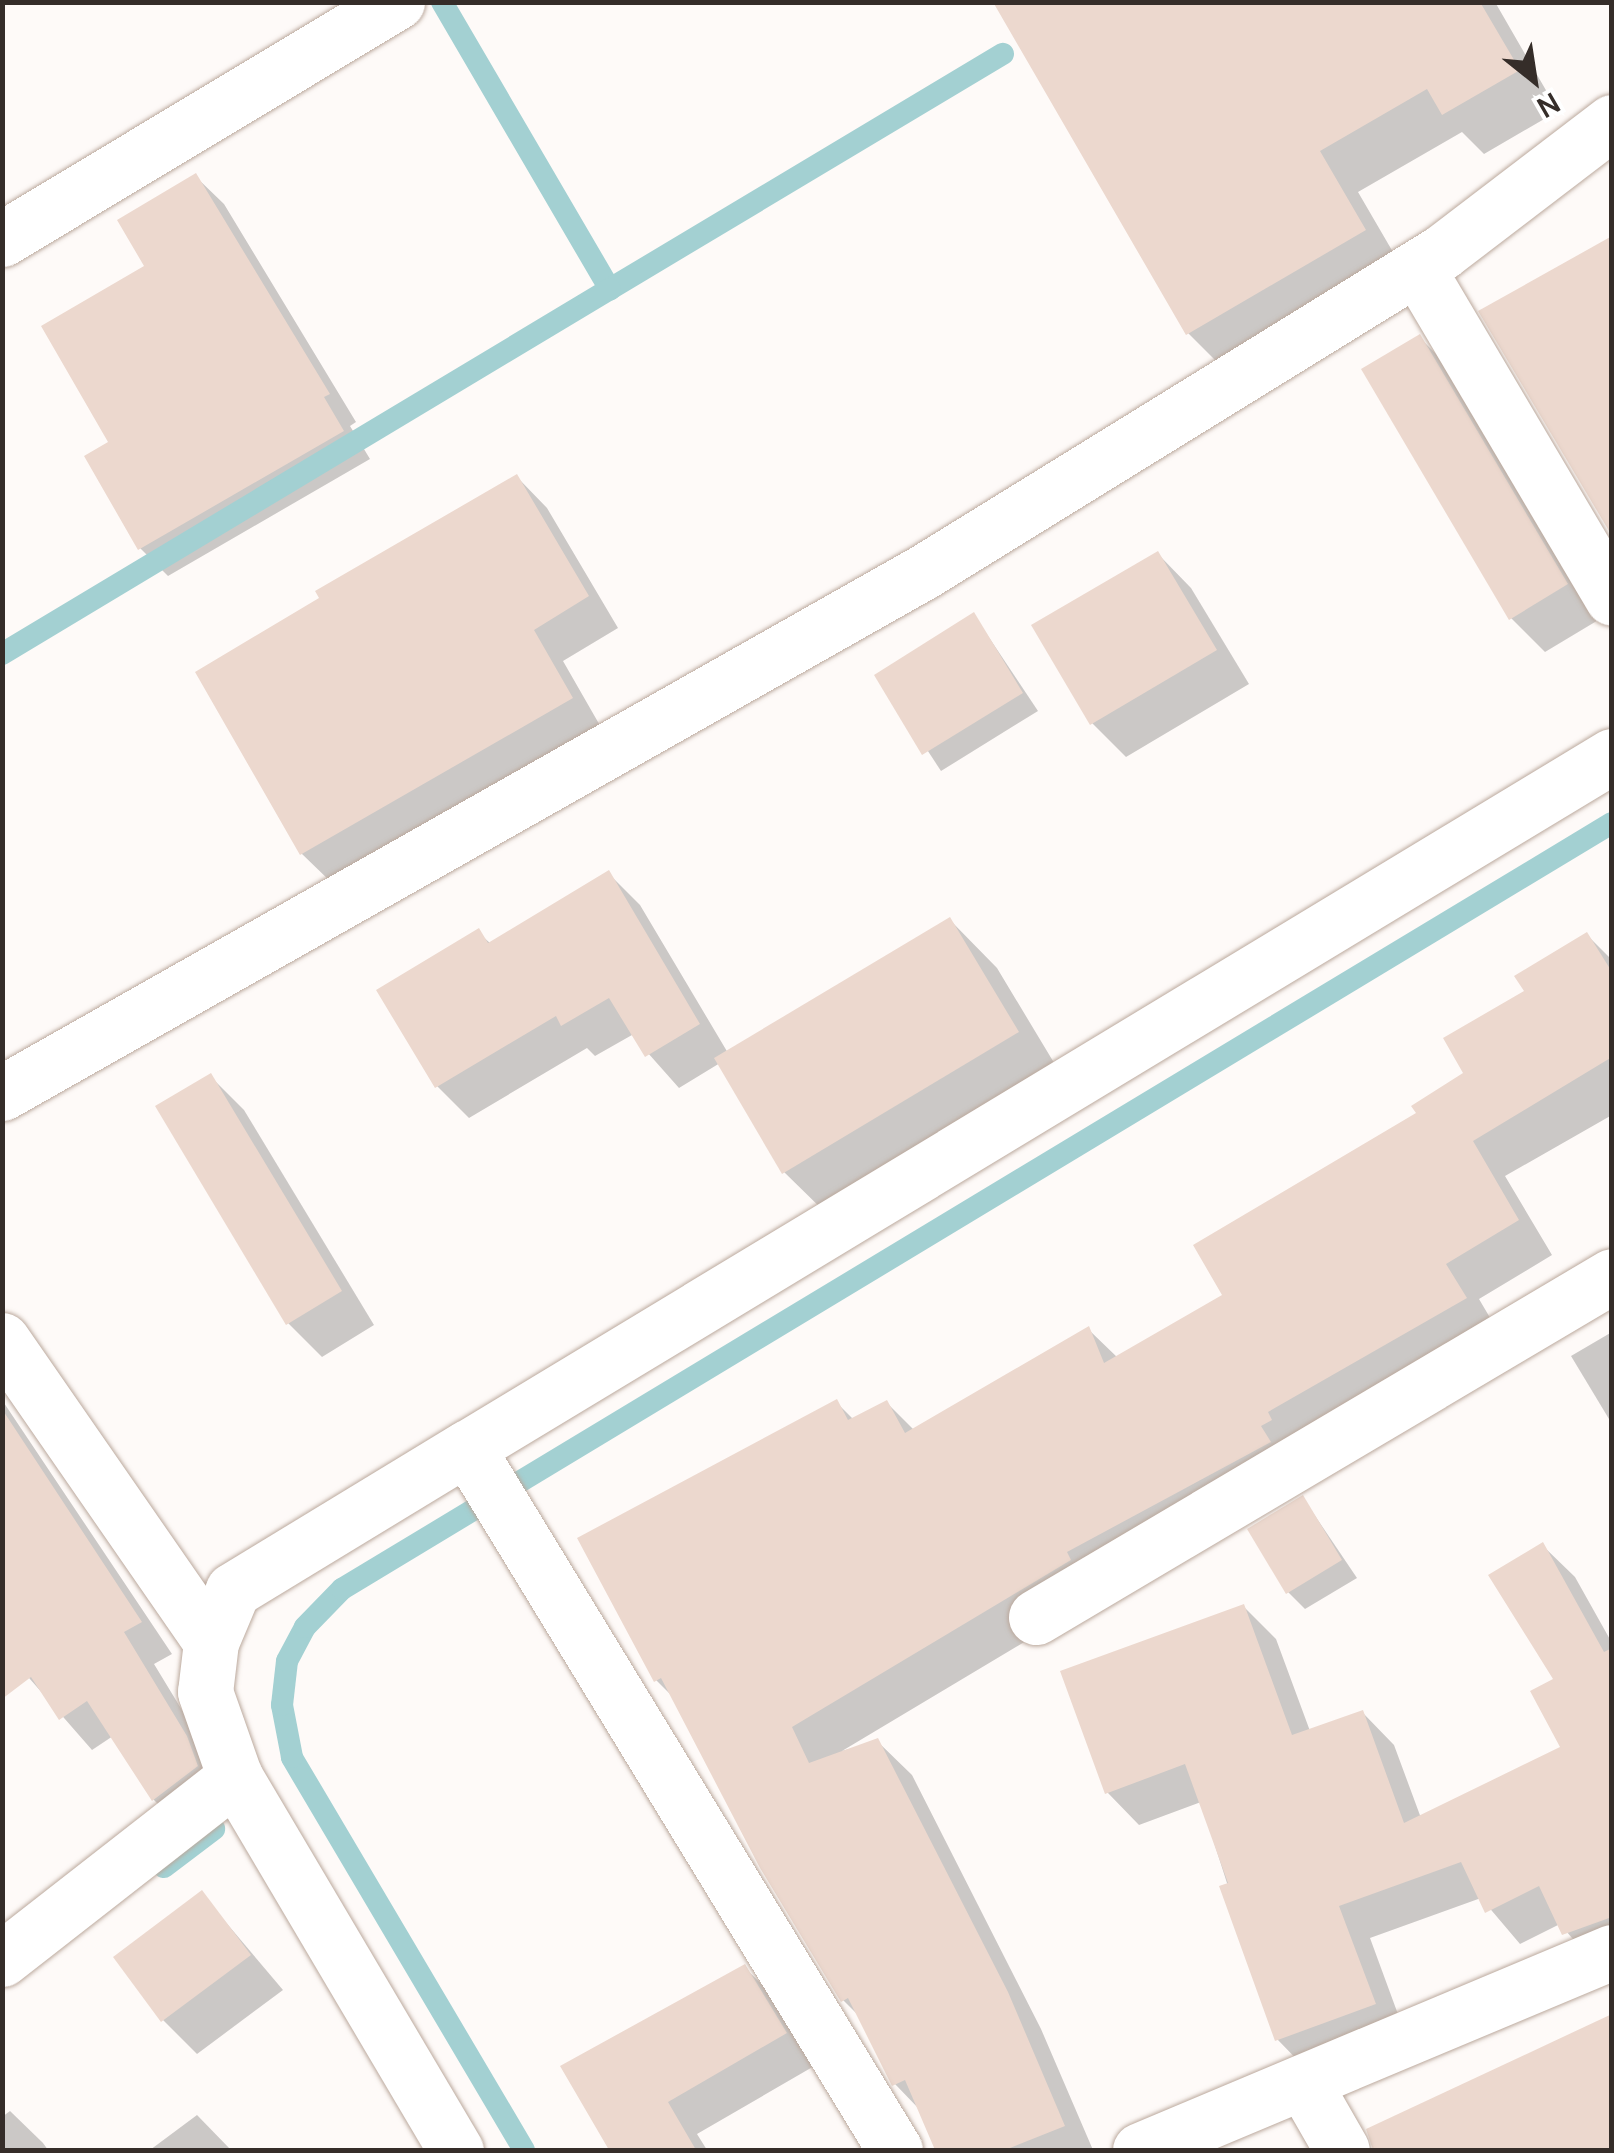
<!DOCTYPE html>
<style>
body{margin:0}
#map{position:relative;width:1614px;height:2153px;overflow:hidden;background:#fefaf8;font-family:Manrope,sans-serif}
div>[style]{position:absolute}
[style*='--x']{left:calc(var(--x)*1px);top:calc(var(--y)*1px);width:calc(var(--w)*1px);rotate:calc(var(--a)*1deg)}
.shadow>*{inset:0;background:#0003}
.stream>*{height:22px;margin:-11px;padding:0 11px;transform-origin:11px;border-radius:11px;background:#a3d0d2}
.building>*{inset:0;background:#ecd8ce}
.roads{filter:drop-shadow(0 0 2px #bba99d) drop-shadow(0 0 2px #bba99d)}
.minor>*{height:55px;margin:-27.5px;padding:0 27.5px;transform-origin:27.5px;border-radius:27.5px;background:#fff}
span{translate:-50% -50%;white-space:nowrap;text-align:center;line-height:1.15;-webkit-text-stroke:10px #fff;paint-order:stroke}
.frame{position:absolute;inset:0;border:5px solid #352d29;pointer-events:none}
.north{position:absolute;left:1484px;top:30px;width:100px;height:100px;-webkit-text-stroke:8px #fff;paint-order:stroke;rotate:150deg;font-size:28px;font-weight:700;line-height:40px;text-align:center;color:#352d29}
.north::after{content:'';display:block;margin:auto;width:35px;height:45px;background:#352d29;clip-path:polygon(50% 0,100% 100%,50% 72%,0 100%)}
</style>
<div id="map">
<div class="shadow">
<i style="clip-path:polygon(994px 2px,1495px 2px,1558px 111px,1484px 154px,1462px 132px,1358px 192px,1404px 271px,1229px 374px,1188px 333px)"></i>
<i style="clip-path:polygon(195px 176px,224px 204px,356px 422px,350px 426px,370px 459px,168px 576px,140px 548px,111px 443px,147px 267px)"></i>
<i style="clip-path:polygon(1419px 337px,1453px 371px,1600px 619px,1545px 652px,1511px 618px)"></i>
<i style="clip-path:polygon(517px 477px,547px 508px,618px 628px,563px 661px,602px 729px,333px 884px,302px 854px,323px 599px)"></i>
<i style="clip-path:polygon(1158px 554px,1191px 588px,1249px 684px,1126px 757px,1092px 723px)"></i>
<i style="clip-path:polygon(974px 615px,1038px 711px,941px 771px,878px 675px)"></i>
<i style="clip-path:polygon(608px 873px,640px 905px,728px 1053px,950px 920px,997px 968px,1065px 1081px,832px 1219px,784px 1172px,720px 1063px,679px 1088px,632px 1035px,595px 1056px,587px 1048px,469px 1118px,437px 1086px,478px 932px,491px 944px)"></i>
<i style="clip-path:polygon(1587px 935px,1612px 960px,1612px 1115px,1505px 1176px,1552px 1255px,1479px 1299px,1499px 1333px,1103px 1595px,842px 1751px,877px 1741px,912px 1775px,1041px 2029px,1093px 2150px,938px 2150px,920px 2110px,895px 2084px,861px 2018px,843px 2000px,674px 1698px,656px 1680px,837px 1403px,854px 1420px,887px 1403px,914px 1430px,1089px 1330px,1118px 1358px,1225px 1296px,1467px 1074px,1527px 992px)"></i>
<i style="clip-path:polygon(210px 1076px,244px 1110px,374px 1325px,322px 1357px,288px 1323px)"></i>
<i style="clip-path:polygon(1612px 1332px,1612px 1424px,1571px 1356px)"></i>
<i style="clip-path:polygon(2px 1400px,172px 1654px,154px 1664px,219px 1771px,185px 1832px,154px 1800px,113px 1736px,92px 1750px,2px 1647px)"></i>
<i style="clip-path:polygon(1303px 1498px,1357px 1578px,1305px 1609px,1288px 1592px)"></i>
<i style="clip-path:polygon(1542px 1545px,1575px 1577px,1612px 1643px,1612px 1960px,1596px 1966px,1560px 1924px,1520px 1944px,1481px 1898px,1370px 1938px,1406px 2036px,1309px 2072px,1277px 2039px,1201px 1802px,1139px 1825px,1107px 1792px,1244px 1607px,1276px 1639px,1310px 1731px,1362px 1712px,1394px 1745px,1421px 1818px,1564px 1748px)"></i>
<i style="clip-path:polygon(201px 1893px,283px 1990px,197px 2054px,163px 2020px)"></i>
<i style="clip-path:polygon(744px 1967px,776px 1998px,816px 2065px,697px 2134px,707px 2150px,612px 2150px,564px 2067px)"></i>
<i style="clip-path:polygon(1612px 2017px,1612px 2150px,1402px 2150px,1388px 2122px)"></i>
<i style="clip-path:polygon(10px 2111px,43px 2143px,48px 2150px,2px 2150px,2px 2117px)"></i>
<i style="clip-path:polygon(197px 2115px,231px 2150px,150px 2150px)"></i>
</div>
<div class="stream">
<i style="--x:442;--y:2;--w:333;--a:59.7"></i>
<i style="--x:610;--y:289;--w:458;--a:-30.9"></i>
<i style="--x:2;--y:654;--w:709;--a:-30.98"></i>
<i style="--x:164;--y:1867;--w:63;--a:-37.2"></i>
<i style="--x:524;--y:2150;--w:456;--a:-120.6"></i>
<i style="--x:292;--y:1757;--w:53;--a:-100.9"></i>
<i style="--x:282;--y:1705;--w:44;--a:-83.5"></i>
<i style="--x:287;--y:1661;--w:38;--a:-62"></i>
<i style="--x:305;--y:1627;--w:53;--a:-45.8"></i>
<i style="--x:342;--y:1589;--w:1483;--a:-31.1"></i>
</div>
<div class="building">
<i style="clip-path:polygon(993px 2px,1480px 2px,1520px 70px,1442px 115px,1427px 89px,1320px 151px,1366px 230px,1186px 335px)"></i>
<i style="clip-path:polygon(196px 173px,330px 394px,324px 397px,344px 431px,138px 550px,84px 456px,108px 442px,41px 326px,144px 266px,117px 220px)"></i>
<i style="clip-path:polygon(1612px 236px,1612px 536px,1478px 311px)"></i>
<i style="clip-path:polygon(1420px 334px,1568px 584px,1509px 620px,1361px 369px)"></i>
<i style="clip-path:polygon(517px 474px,589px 596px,534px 630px,573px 698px,300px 855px,195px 672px,319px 598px,315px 591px)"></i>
<i style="clip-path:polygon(1158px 551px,1217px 650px,1090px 725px,1031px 625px)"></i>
<i style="clip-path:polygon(974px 612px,1023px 693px,922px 755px,874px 675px)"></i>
<i style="clip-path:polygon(609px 870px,700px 1024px,645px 1057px,609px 998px,561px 1026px,556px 1016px,435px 1088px,376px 990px,479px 928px,488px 943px)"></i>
<i style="clip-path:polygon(950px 917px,1019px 1032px,782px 1174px,714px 1058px)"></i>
<i style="clip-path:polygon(1587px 932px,1612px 972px,1612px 1057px,1473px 1141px,1519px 1220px,1446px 1264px,1467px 1298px,1268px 1412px,1272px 1420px,1261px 1426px,1271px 1442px,1067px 1552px,1071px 1560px,792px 1727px,809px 1763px,878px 1738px,1008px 1992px,1065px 2126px,1005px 2150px,935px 2150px,905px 2080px,892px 2086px,848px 1998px,841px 2002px,760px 1868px,661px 1678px,654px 1682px,577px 1538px,837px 1399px,848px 1420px,887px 1400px,905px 1433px,1089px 1326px,1104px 1363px,1222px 1295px,1193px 1245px,1416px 1113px,1411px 1106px,1463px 1073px,1443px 1038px,1524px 991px,1514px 976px)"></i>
<i style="clip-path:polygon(211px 1073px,342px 1291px,286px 1325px,155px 1106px)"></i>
<i style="clip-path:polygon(2px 1409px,142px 1622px,124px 1632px,187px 1736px,198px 1766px,152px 1801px,87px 1701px,59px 1720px,31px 1677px,2px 1699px)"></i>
<i style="clip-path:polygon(1303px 1495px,1342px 1560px,1286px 1594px,1247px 1529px)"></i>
<i style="clip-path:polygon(1543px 1542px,1604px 1652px,1612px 1648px,1612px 1917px,1562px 1935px,1539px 1886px,1485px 1913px,1461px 1862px,1339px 1906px,1376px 2004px,1275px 2041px,1219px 1886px,1228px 1883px,1185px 1764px,1105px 1794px,1060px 1671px,1244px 1604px,1292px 1735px,1363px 1710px,1404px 1823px,1560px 1747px,1530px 1691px,1553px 1679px,1488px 1575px)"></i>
<i style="clip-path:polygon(202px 1890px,251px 1955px,161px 2022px,113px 1957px)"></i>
<i style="clip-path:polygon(745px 1964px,787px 2033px,668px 2102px,696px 2150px,609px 2150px,560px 2066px)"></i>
<i style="clip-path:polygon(1612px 2014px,1612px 2150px,1373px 2150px,1366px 2129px)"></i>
</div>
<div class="roads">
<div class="minor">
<i style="--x:2;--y:239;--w:461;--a:-31"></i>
<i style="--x:1417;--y:268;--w:383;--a:59.4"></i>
<i style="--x:2;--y:1093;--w:1060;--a:-29.49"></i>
<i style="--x:925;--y:571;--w:607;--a:-31.68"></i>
<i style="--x:1442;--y:252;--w:214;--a:-37.4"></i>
<i style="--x:2;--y:1340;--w:367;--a:55.3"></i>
<i style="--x:211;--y:1642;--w:50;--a:96.8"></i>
<i style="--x:205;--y:1692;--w:90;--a:70.6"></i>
<i style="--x:235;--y:1777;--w:434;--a:59.4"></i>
<i style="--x:467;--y:1448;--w:1338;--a:-31.15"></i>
<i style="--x:1036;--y:1617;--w:669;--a:-30.63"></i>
<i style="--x:211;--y:1642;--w:56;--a:-67.1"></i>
<i style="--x:233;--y:1590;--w:274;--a:-31.3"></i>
<i style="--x:467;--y:1448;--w:822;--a:58.63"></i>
<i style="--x:2;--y:1959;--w:296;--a:-38"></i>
<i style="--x:1303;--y:2082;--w:78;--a:60.2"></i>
<i style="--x:1140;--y:2150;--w:512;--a:-22.76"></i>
</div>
</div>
<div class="frame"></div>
<div class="north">N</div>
</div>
